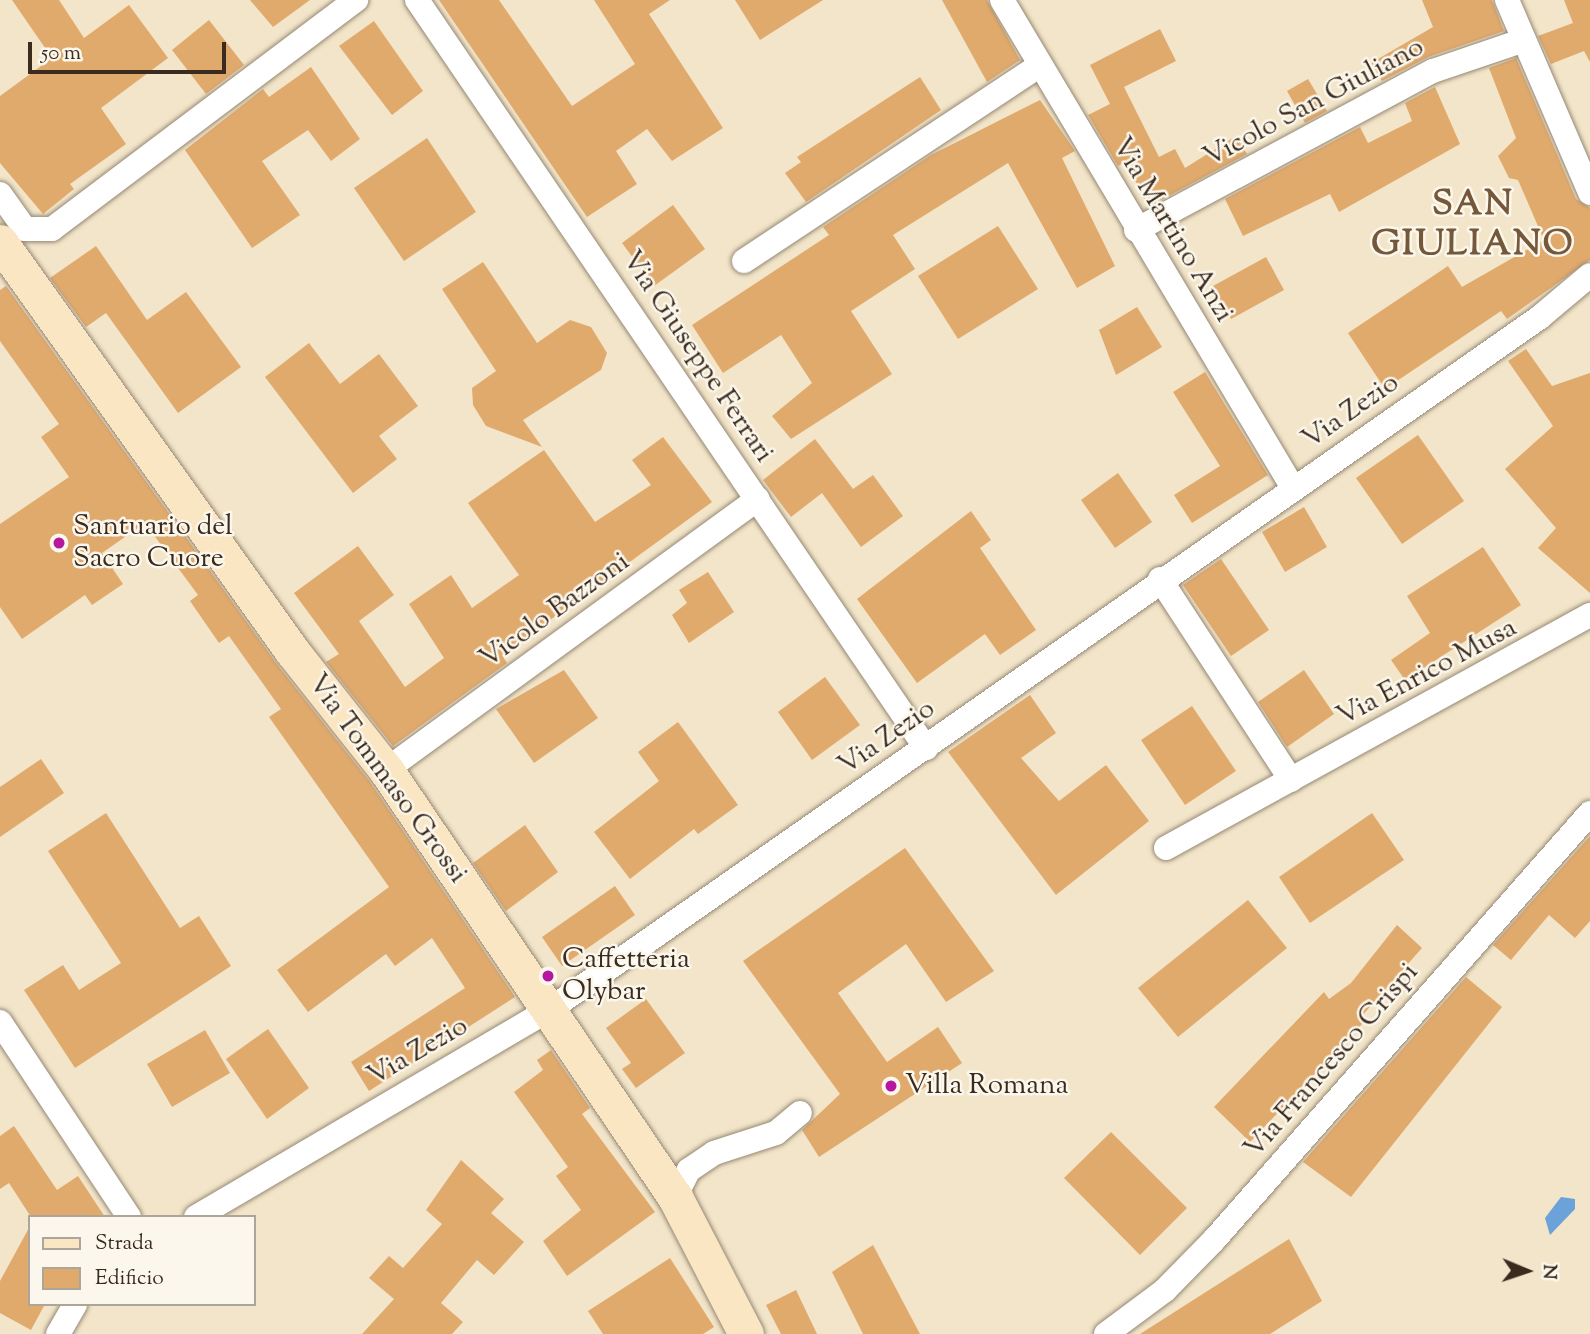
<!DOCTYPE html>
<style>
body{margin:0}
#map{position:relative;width:1590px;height:1334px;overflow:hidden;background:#f2e5c9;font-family:"Sorts Mill Goudy",serif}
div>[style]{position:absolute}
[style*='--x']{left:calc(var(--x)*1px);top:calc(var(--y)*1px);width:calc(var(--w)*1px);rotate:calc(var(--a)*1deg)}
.water>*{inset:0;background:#6aa2d9}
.building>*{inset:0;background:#e1aa6d}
.roads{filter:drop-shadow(0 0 2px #968874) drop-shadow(0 0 2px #968874)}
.street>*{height:24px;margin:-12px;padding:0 12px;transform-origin:12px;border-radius:12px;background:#fff}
.secondary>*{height:35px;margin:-17.5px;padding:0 17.5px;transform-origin:17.5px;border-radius:17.5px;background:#fbe6c3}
.dots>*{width:19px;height:19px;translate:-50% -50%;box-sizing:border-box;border:4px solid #fbf7ec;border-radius:50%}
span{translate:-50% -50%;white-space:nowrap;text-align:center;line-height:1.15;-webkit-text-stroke:5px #fbf7ec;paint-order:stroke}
.street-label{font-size:28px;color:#3b2a1e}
.poi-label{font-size:28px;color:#3b2a1e}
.left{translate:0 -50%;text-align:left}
.district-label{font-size:35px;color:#75573a;font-weight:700;letter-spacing:2px}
.legend{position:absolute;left:28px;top:1215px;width:228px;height:91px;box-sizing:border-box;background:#fbf7ec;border:2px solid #aea59a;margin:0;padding:9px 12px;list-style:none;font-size:21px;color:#3b2a1e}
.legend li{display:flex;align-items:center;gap:14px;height:35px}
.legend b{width:35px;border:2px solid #aea59a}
.north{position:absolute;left:1492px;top:1236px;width:70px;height:70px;-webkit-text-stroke:5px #fbf7ec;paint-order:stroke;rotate:92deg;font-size:19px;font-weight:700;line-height:28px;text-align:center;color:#3b2a1e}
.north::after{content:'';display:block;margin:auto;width:24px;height:32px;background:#3b2a1e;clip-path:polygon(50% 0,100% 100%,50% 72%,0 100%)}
.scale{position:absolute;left:28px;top:42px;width:198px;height:32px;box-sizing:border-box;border:4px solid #3b2a1e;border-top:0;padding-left:9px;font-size:21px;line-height:24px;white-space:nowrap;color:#3b2a1e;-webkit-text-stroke:5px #fbf7ec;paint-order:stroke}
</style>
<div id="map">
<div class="water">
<i style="clip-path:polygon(1561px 1197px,1575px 1199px,1575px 1209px,1550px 1235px,1545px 1218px)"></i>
</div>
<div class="building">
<i style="clip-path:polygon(12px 0,59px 0,84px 38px,129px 5px,168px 58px,101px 108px,126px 144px,70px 184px,74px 189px,43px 214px,0 163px,0 96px,52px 58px)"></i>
<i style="clip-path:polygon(250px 0,310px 0,273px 27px)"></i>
<i style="clip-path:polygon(439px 0,499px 0,572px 106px,635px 64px,594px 0,670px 0,649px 14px,723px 128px,672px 161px,647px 129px,616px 151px,637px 184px,587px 217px)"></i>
<i style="clip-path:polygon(735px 0,823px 0,760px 40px)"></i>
<i style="clip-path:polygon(942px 0,987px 0,1020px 60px,987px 82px)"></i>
<i style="clip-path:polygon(1422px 0,1492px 0,1504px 31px,1428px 57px,1382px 81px,1371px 63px,1433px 27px)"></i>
<i style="clip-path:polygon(1564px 0,1590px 0,1590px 62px,1584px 51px,1551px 64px,1538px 36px,1573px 23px)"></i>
<i style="clip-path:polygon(209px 20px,244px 65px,206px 94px,172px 50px)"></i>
<i style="clip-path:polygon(374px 21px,423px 91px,392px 115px,339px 46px)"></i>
<i style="clip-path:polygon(1160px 29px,1176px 61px,1124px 87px,1159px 157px,1175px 149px,1185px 168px,1236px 136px,1247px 154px,1148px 207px,1126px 162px,1118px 166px,1088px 115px,1110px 104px,1090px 65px)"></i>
<i style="clip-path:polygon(1516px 58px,1576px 199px,1590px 208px,1590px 260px,1507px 319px,1501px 311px,1385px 389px,1348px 333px,1448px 266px,1462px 287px,1544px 240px,1518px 180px,1509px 178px,1498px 156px,1516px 138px,1489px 68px)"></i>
<i style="clip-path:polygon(311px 67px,360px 139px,331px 161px,308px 130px,262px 161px,300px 215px,252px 248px,185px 150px,263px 89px,269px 97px)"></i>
<i style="clip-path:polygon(920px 77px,941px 110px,806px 202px,785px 173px,801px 162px,797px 157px)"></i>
<i style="clip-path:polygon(1308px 79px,1327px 111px,1305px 123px,1287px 91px)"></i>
<i style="clip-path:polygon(1435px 87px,1460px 144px,1339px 212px,1330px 194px,1243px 236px,1225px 199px,1360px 127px,1368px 143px,1412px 121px,1405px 103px)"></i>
<i style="clip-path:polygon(1040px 100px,1075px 151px,1062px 158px,1115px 266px,1077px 288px,1008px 163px,893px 235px,915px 269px,851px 311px,892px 374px,791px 439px,772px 416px,812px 383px,781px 335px,723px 373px,692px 325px,829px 235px,823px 227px,931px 155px)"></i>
<i style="clip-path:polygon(427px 138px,476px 212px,404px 261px,354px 188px)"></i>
<i style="clip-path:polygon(673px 205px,705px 249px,654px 286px,622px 243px)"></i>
<i style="clip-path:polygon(998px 226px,1038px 289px,958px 339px,918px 276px)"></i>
<i style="clip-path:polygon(96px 246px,147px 320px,186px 292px,241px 367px,178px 413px,106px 313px,86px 327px,50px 278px)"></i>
<i style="clip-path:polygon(1266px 257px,1284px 290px,1231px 319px,1213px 286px)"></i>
<i style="clip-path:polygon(483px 262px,537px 343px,570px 320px,591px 327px,607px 353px,601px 370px,523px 420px,542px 447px,486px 426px,473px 405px,472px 388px,496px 371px,442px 289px)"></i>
<i style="clip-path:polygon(6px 286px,276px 663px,370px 782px,515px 997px,369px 1091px,351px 1062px,465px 988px,432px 938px,395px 966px,386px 954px,308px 1012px,277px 970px,389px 887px,269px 717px,281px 709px,229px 636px,219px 643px,190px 601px,198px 595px,145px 523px,102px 553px,123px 584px,92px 605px,85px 595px,22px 639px,0 607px,0 524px,69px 477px,41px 437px,59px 424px,0 341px,0 290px)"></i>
<i style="clip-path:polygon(1137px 307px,1162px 347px,1116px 375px,1099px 330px)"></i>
<i style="clip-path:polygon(309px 343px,340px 384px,379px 354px,418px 406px,379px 436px,397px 459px,353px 493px,265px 377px)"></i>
<i style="clip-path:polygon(1526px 349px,1552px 386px,1590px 373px,1590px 593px,1538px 548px,1556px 528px,1505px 469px,1553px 426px,1508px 361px)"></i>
<i style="clip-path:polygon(1205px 372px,1268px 475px,1192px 523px,1174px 495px,1220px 466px,1173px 392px)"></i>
<i style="clip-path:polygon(1418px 435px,1464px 501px,1402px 544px,1356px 478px)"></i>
<i style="clip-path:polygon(663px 437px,712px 502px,502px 655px,507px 663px,393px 746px,326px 662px,339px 654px,294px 593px,358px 546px,394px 595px,359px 621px,405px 687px,444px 658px,409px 604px,451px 575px,472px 608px,519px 575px,468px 503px,544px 450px,595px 522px,651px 485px,632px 460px)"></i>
<i style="clip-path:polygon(815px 439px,853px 489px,873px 475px,903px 516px,861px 547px,822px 493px,791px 517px,763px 480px)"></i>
<i style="clip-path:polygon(1118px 473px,1152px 522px,1115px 548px,1081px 500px)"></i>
<i style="clip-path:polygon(1304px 507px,1327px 547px,1285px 572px,1262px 532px)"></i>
<i style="clip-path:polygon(971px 511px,991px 540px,980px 548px,1036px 630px,1000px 655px,985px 634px,917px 683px,857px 599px)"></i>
<i style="clip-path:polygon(1483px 547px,1521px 605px,1405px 680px,1391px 660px,1430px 633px,1407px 596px)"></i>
<i style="clip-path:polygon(1221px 559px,1269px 630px,1231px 656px,1183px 585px)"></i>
<i style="clip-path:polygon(708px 572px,734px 612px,689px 643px,672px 615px,687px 603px,679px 590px)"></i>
<i style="clip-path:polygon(564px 670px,598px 718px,534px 763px,496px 709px)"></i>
<i style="clip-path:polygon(1304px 670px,1334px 714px,1287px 747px,1258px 702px)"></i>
<i style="clip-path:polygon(825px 677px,860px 725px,812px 760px,778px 712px)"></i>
<i style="clip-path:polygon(1030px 695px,1056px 733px,1021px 758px,1059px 801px,1106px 765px,1149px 821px,1056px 895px,948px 752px)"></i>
<i style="clip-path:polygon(1192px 706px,1236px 771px,1185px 805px,1141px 740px)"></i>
<i style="clip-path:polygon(678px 722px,738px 805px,698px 834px,694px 829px,630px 879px,594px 832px,659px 781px,638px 752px)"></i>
<i style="clip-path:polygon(41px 759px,64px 793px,0 837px,0 787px)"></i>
<i style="clip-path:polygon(106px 813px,180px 928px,199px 916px,231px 966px,75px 1068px,24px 990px,63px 965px,79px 990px,121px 963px,48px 851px)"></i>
<i style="clip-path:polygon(1372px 813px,1404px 860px,1310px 923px,1279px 877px)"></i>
<i style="clip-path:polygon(525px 825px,558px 872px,506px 911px,473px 863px)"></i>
<i style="clip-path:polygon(1590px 836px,1590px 921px,1575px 938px,1549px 915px,1511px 960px,1493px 945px)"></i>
<i style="clip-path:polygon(905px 848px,994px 971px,946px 1002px,906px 944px,838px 993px,887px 1062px,938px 1027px,962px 1063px,819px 1157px,802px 1130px,840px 1094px,743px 961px)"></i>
<i style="clip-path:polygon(615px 886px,635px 915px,562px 966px,542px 937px)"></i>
<i style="clip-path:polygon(1248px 900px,1287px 948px,1178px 1037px,1138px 988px)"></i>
<i style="clip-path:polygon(1397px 925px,1422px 948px,1360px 1018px,1364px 1022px,1250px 1142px,1214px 1107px,1324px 992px,1329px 999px,1351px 983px)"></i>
<i style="clip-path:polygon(1466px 977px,1502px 1007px,1351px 1197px,1303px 1162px)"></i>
<i style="clip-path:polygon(646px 999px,685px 1053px,636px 1088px,622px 1069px,631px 1063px,606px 1028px)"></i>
<i style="clip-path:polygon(268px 1029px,309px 1088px,267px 1119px,226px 1059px)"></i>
<i style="clip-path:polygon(205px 1030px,230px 1073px,172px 1107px,147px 1064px)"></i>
<i style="clip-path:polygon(551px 1050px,590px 1108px,582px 1114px,655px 1212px,567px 1276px,543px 1241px,581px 1210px,556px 1176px,568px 1167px,514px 1092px,543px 1070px,537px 1060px)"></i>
<i style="clip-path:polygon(14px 1126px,57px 1190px,78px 1176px,105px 1217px,31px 1217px,9px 1183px,0 1189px,0 1136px)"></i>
<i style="clip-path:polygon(1111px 1132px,1187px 1208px,1140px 1255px,1064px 1178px)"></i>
<i style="clip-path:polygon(461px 1160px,504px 1199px,491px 1213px,524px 1242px,494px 1275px,477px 1260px,441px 1303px,463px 1322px,452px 1334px,362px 1334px,394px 1299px,369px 1278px,389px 1256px,403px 1268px,442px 1224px,426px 1210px)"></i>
<i style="clip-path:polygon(30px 1226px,30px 1304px,45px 1304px,31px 1330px,0 1313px,0 1281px)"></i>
<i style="clip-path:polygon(1289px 1239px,1322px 1301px,1270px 1334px,1140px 1334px)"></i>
<i style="clip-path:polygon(873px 1245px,920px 1334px,863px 1334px,832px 1272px)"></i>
<i style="clip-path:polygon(670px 1258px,714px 1327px,703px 1334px,603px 1334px,588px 1311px)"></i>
<i style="clip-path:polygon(796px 1290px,817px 1334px,781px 1334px,766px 1305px)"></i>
</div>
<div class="roads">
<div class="street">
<i style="--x:417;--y:0;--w:905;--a:55.77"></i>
<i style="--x:1002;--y:0;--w:568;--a:59.19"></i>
<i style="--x:1507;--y:0;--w:210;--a:66.7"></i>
<i style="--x:0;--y:194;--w:43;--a:54.5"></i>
<i style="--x:25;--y:229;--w:27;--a:0"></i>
<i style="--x:52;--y:229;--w:381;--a:-37"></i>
<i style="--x:1136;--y:230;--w:337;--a:-28.2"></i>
<i style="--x:1433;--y:71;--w:96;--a:-18.8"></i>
<i style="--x:744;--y:261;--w:355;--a:-33.5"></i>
<i style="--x:1160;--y:579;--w:240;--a:56.9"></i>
<i style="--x:386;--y:770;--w:460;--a:-36.1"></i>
<i style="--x:1166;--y:848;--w:484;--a:-28.8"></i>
<i style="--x:0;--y:1022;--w:234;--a:56.5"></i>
<i style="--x:675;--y:1197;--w:30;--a:-63"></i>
<i style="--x:689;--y:1170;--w:30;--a:-34"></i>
<i style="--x:714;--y:1153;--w:65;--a:-17.9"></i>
<i style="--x:776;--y:1133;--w:31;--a:-40"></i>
<i style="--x:196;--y:1217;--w:409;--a:-30.4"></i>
<i style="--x:549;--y:1010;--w:1209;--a:-34.96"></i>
<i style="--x:1540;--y:317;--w:65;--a:-40"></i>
<i style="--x:58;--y:1334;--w:34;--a:-60"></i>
<i style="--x:1106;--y:1334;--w:74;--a:-36.7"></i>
<i style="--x:1165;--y:1290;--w:70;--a:-45.6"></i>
<i style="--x:1214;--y:1240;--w:569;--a:-48.63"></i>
</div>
<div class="secondary">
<i style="--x:0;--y:242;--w:503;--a:54.48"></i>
<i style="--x:292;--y:651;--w:152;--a:51.7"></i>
<i style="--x:386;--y:770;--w:516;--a:55.91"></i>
<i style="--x:675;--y:1197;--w:154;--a:62.6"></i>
</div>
</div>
<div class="dots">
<i style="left:59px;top:543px;background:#b5179e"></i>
<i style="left:548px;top:976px;background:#b5179e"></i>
<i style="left:891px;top:1086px;background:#b5179e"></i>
</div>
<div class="street-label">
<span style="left:1314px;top:103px;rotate:-28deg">Vicolo San Giuliano</span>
<span style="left:1172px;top:230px;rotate:59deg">Via Martino Anzi</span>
<span style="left:697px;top:357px;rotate:56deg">Via Giuseppe Ferrari</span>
<span style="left:1351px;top:412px;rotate:-35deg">Via Zezio</span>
<span style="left:555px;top:611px;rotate:-36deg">Vicolo Bazzoni</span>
<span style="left:1427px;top:673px;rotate:-28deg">Via Enrico Musa</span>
<span style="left:887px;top:738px;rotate:-35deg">Via Zezio</span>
<span style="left:387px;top:779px;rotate:54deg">Via Tommaso Grossi</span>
<span style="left:418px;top:1052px;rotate:-30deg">Via Zezio</span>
<span style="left:1332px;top:1061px;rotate:-49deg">Via Francesco Crispi</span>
</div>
<div class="poi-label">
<span class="left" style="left:73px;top:543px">Santuario del<br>Sacro Cuore</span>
<span class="left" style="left:562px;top:976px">Caffetteria<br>Olybar</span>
<span class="left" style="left:905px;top:1086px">Villa Romana</span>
</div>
<div class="district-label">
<span style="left:1473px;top:226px">SAN<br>GIULIANO</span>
</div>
<ul class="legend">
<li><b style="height:9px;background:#fbe6c3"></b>Strada</li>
<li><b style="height:19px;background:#e1aa6d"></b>Edificio</li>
</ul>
<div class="north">N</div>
<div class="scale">50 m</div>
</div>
